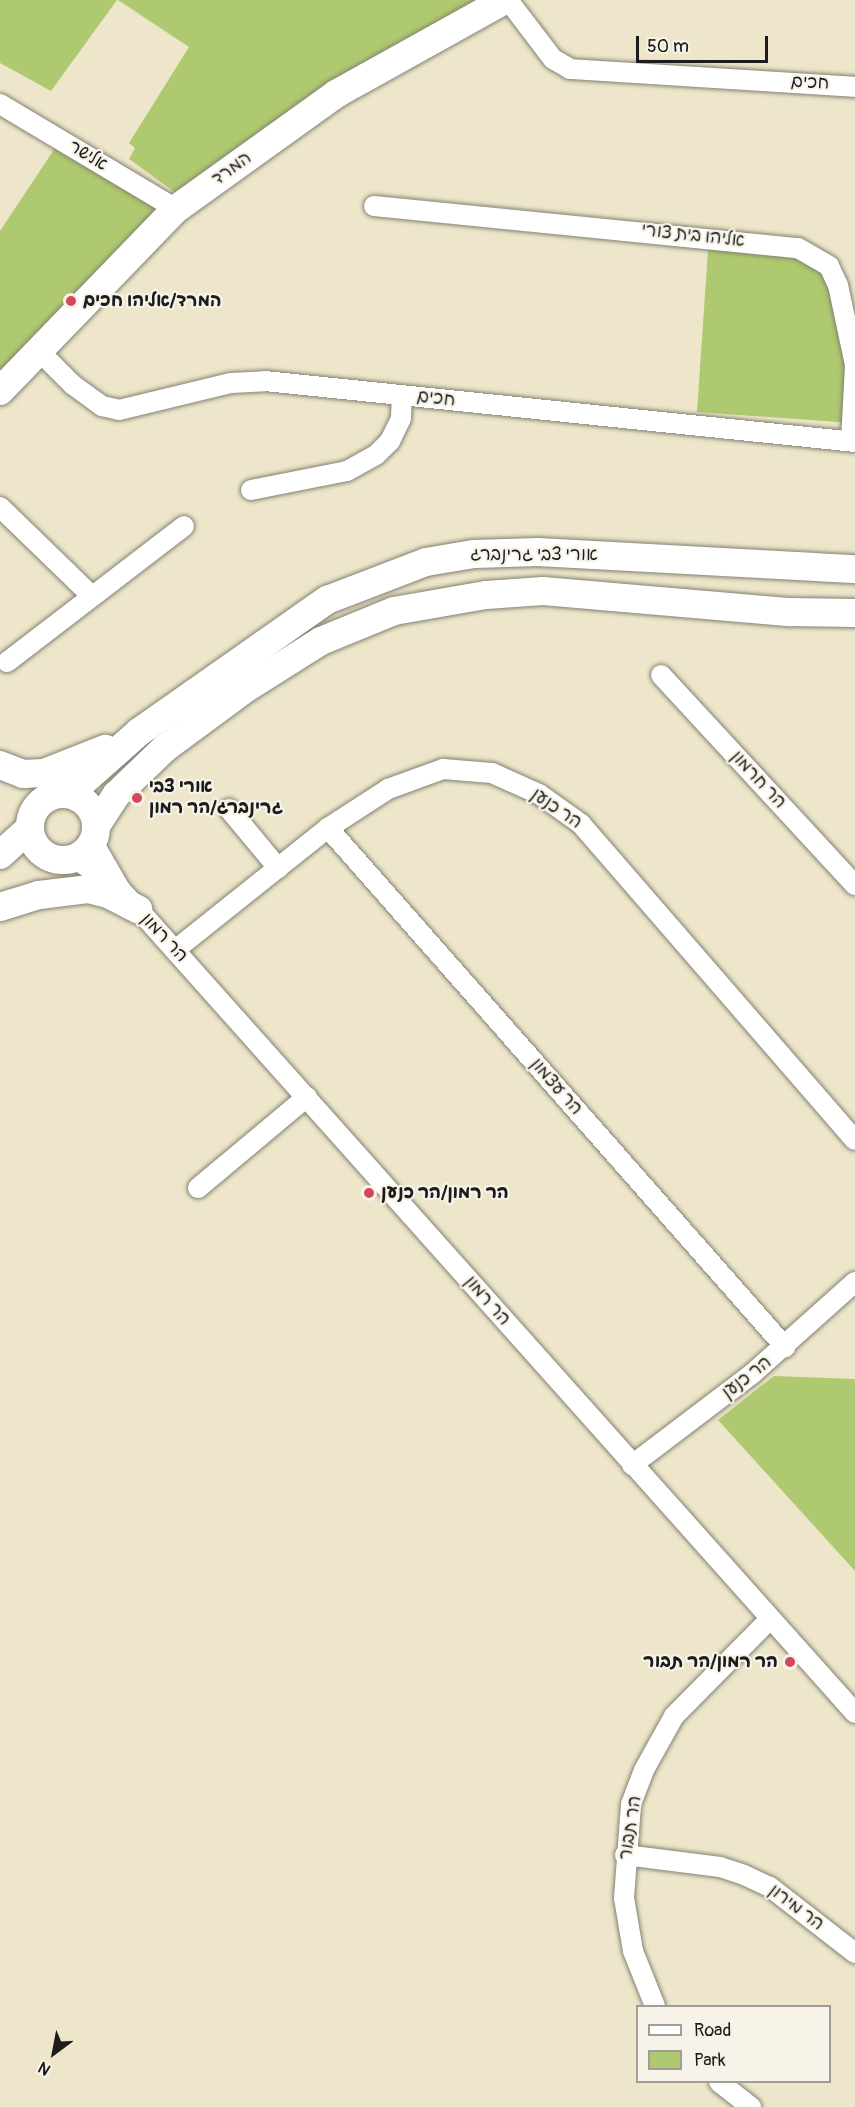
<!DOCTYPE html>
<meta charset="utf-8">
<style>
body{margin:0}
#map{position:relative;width:855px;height:2107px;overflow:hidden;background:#ede6ca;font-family:Pangolin,"Playpen Sans Hebrew",sans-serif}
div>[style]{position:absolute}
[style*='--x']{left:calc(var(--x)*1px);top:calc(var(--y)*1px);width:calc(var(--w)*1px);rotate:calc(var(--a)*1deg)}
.green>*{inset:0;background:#aec96f}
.roads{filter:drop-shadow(0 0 2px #848173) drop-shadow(0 0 2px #848173)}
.street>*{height:20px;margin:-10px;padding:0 10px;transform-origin:10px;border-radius:10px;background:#fff}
.secondary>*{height:28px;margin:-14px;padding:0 14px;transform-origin:14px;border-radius:14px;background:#fff}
.secondary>.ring{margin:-14px;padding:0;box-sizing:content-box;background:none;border:28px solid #fff;border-radius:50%}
.dots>*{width:16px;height:16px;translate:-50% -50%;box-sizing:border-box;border:3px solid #f7f3e8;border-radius:50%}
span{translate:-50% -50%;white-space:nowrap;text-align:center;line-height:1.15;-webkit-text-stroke:4.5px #f7f3e8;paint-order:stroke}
.street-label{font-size:18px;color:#1c1c1c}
.poi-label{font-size:18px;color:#1c1c1c;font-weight:700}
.left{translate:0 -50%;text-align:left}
.right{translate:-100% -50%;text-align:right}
.legend{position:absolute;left:636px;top:2005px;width:195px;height:78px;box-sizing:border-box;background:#f7f3e8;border:2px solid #9f9d96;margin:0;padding:8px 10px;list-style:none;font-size:18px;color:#1c1c1c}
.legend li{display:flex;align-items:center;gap:12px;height:30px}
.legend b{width:30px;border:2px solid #9f9d96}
.north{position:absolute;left:24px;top:2023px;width:60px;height:60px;-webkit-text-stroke:4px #f7f3e8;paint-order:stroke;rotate:212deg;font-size:16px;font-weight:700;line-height:24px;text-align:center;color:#1c1c1c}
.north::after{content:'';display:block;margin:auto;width:21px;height:27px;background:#1c1c1c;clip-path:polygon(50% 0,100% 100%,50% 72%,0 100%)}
.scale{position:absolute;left:636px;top:36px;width:132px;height:27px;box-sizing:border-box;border:3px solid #1c1c1c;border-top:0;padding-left:8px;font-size:18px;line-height:21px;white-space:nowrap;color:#1c1c1c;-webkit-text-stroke:4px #f7f3e8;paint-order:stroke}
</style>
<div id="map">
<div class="green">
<i style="clip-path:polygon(0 0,117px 0,51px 91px,0 63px)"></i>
<i style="clip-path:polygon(118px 0,485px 0,176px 193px,129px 159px,135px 148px,129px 143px,189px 47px)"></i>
<i style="clip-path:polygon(59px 142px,163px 210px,0 377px,0 231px)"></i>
<i style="clip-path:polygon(709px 236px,829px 266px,838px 285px,852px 423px,697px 412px)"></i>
<i style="clip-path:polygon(774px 1376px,855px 1379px,855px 1571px,718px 1420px)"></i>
</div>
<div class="roads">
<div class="street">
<i style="--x:508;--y:0;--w:74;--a:52.7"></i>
<i style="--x:553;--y:59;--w:20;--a:30"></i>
<i style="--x:570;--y:69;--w:286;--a:3.6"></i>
<i style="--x:0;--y:104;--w:205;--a:30.8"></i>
<i style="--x:374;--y:206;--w:426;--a:5.7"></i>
<i style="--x:798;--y:248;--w:36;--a:30"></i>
<i style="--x:829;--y:266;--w:21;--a:65"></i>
<i style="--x:838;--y:285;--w:82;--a:78"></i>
<i style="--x:855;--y:365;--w:76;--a:93"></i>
<i style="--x:40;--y:352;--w:47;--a:45"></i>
<i style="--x:73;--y:385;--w:36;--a:36"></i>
<i style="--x:102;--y:406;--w:17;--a:13"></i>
<i style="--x:119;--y:410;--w:115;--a:-13.6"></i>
<i style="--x:231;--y:383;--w:34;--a:-3"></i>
<i style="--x:265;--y:381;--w:593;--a:5.9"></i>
<i style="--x:251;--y:490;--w:98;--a:-11.2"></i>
<i style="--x:347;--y:471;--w:33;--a:-29"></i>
<i style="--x:376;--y:455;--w:20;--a:-45"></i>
<i style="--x:390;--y:441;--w:25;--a:-64"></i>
<i style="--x:401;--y:418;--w:23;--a:-88"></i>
<i style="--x:0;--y:507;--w:128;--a:44.1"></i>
<i style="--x:7;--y:662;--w:223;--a:-37.5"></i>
<i style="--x:661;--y:675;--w:286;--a:47.3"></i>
<i style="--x:229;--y:809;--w:77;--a:50.3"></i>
<i style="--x:328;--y:828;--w:692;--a:48.63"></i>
<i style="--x:93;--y:842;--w:54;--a:60.1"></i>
<i style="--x:120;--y:889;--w:27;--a:48"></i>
<i style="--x:138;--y:909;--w:1077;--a:48.27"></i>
<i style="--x:74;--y:858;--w:50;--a:34.3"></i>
<i style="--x:175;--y:950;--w:196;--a:-38.6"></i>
<i style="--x:328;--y:828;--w:72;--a:-33"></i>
<i style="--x:388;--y:789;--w:59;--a:-20"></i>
<i style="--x:443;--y:769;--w:49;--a:4.7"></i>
<i style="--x:492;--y:773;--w:51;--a:24.1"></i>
<i style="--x:539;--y:794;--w:52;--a:35.5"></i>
<i style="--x:581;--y:824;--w:418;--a:49.1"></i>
<i style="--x:198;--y:1188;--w:142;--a:-39.9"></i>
<i style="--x:632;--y:1465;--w:151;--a:-37.2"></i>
<i style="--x:752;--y:1374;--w:138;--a:-41.8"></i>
<i style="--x:625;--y:1855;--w:96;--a:7.2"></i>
<i style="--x:720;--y:1867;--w:25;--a:18"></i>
<i style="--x:744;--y:1875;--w:29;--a:25"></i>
<i style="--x:770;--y:1887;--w:108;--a:37.8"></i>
<i style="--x:655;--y:2006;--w:59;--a:-111.8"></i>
<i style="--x:633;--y:1951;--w:54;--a:-99.6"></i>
<i style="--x:624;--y:1898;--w:94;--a:-85.7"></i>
<i style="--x:631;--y:1804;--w:36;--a:-69"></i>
<i style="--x:644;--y:1770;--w:62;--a:-60.9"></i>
<i style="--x:674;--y:1716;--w:135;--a:-45.3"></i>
<i style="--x:719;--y:2082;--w:41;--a:38"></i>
</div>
<div class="secondary">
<i style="--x:0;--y:391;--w:253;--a:-46"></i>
<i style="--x:176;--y:209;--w:197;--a:-35.7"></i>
<i style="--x:336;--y:94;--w:193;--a:-29.1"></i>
<i style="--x:0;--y:765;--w:25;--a:21"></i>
<i style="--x:23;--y:774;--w:21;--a:-3"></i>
<i style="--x:44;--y:773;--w:66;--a:-21.5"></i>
<i class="ring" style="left:30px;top:794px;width:38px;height:38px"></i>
<i style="--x:69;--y:794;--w:94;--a:-41.5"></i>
<i style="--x:139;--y:732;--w:230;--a:-35.1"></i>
<i style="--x:327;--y:600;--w:106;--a:-21"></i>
<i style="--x:426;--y:562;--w:49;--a:-9.5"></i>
<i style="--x:474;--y:554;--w:64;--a:-1.8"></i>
<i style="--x:538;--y:552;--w:317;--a:3.1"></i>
<i style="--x:96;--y:826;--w:37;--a:-57"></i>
<i style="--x:116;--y:795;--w:68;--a:-43.8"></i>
<i style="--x:165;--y:748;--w:99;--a:-36.4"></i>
<i style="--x:245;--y:689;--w:90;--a:-32.3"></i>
<i style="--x:321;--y:641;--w:79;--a:-22.3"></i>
<i style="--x:394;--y:611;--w:93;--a:-9.9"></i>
<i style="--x:486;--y:595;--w:57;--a:-4"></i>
<i style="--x:543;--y:591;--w:248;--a:4.9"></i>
<i style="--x:790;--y:612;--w:65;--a:0.9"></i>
<i style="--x:0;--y:855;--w:39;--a:-42"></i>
<i style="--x:0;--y:907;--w:41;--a:-17.1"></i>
<i style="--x:39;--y:895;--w:49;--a:-7"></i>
<i style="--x:88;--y:889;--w:21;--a:14"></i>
<i style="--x:108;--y:894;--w:34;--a:27"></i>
</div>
</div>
<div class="dots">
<i style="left:71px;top:301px;background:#d1495b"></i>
<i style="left:137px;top:798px;background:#d1495b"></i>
<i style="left:369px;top:1193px;background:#d1495b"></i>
<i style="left:790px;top:1662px;background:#d1495b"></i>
</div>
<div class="street-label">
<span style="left:810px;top:83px;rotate:3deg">חכים</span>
<span style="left:88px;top:156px;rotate:31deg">אלישר</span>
<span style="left:232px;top:169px;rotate:-36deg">המרד</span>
<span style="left:693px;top:236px;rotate:6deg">אליהו בית צורי</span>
<span style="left:436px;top:399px;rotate:6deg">חכים</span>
<span style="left:534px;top:555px">אורי צבי גרינברג</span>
<span style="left:758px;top:780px;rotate:47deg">הר חרמון</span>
<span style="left:556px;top:809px;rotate:34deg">הר כנען</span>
<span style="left:164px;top:938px;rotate:47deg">הר רמון</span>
<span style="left:556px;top:1087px;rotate:49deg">הר עצמון</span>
<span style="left:487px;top:1301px;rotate:49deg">הר רמון</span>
<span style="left:747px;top:1378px;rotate:-38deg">הר כנען</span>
<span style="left:631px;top:1828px;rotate:-81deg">הר תבור</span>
<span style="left:796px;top:1908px;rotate:37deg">הר מירון</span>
</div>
<div class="poi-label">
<span class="left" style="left:83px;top:301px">המרד/אליהו חכים</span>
<span class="left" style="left:149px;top:798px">אורי צבי<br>גרינברג/הר רמון</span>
<span class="left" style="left:381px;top:1193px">הר רמון/הר כנען</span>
<span class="right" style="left:778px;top:1662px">הר רמון/הר תבור</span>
</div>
<ul class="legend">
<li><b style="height:8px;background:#fff"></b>Road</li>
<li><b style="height:16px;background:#aec96f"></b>Park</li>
</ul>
<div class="north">N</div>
<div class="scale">50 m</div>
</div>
